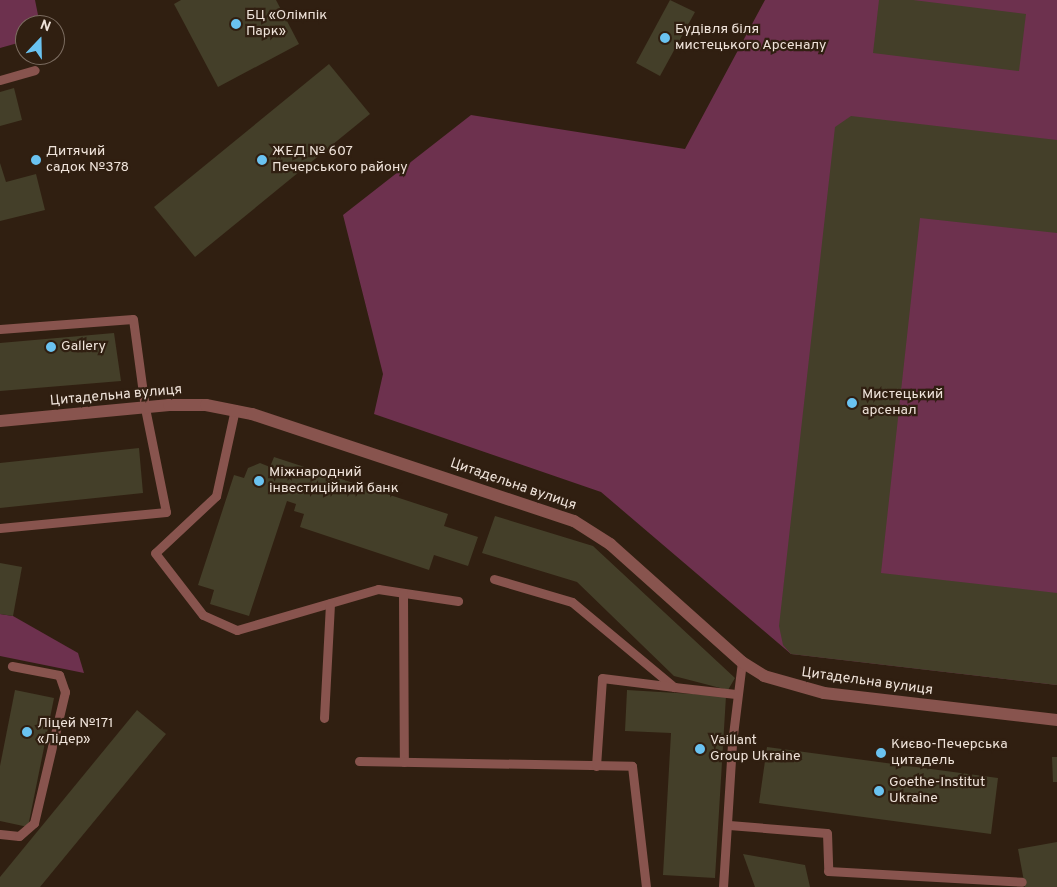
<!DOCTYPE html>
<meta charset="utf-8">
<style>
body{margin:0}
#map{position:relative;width:1057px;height:887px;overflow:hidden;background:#301f11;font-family:Overpass,sans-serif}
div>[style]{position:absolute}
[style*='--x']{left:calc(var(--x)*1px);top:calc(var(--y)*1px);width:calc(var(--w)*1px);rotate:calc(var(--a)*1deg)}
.green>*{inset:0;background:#6d314e}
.building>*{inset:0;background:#443f29}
.service>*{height:9px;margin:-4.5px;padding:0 4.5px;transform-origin:4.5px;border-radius:4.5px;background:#88544e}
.minor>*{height:12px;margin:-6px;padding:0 6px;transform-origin:6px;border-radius:6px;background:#88544e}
.dots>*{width:14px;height:14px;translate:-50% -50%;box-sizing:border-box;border:2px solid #301f11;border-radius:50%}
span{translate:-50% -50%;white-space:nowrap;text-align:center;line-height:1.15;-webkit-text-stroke:4.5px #301f11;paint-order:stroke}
.poi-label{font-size:14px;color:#efe3da}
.left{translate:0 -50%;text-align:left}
.street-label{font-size:14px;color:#efe3da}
.north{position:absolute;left:15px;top:15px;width:50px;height:50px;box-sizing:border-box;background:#301f11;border:1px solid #7c6d61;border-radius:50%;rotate:21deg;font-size:14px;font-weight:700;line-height:20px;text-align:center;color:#efe3da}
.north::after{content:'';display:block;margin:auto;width:18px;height:22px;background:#6ac3f1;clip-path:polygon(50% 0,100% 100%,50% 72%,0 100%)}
</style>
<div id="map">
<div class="green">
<i style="clip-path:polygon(0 0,35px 0,40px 25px,25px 25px,25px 41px,0 48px)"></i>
<i style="clip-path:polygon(765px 0,1057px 0,1057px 685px,791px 654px,601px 492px,374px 414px,383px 374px,343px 215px,471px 115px,685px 149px)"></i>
<i style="clip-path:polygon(0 614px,13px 616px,78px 653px,84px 673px,0 656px)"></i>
</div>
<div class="building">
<i style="clip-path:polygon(181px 0,276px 0,299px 44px,218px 87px,174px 4px)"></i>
<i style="clip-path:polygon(670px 0,695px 12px,660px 76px,636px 63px)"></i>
<i style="clip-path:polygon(879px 0,913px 0,1026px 14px,1019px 71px,873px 53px)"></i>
<i style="clip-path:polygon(329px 64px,370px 114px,195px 257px,154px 207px)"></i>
<i style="clip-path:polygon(14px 88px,22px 120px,0 126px,0 92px)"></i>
<i style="clip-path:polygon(851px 116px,1057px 140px,1057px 233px,920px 218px,881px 573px,1057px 593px,1057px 685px,791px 654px,783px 645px,779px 626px,835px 127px)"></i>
<i style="clip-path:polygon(0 163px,6px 182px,36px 174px,45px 210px,0 221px)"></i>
<i style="clip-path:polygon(114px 333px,121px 381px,0 391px,0 343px)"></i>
<i style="clip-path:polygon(139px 448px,143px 493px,0 508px,0 463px)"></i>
<i style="clip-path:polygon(274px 457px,448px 514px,444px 526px,478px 537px,468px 566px,434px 555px,429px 570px,300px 527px,304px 514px,294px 511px,296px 504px,287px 501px,249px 616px,210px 604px,214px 590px,198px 585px,234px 475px,244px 478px,248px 468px,260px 463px,270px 467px)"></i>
<i style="clip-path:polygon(495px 516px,593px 546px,735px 678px,728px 690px,674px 676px,577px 582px,482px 553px)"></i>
<i style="clip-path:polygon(0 563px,22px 567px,13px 616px,0 614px)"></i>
<i style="clip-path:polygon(15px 690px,54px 698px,28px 827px,0 821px,0 766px)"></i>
<i style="clip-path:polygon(627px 690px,726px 696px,715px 878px,663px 875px,671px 733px,625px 731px)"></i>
<i style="clip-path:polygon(137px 710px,166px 734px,40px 887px,0 887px,0 877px)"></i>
<i style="clip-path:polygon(767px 747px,998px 778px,991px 834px,759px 803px)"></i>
<i style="clip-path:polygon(1052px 757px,1057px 757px,1057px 782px,1053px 782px)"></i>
<i style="clip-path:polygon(1057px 842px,1057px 887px,1025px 887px,1018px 849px)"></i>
<i style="clip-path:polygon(743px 854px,805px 865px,810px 887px,755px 887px)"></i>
</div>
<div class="service">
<i style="--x:0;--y:80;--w:36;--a:-16"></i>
<i style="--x:0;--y:329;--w:133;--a:-4.3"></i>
<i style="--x:133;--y:319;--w:90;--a:82.3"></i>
<i style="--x:145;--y:408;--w:106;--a:78.6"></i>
<i style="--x:166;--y:512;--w:167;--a:174.5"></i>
<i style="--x:235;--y:409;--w:89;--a:102.3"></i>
<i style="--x:216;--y:496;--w:83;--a:136.9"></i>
<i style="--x:155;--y:553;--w:78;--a:52.3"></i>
<i style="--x:203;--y:615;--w:37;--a:24"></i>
<i style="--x:237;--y:630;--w:147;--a:-16.2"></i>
<i style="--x:378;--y:589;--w:81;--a:8.5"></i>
<i style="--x:494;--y:579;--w:81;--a:16.4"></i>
<i style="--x:572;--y:602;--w:133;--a:39.8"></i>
<i style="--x:674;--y:687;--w:62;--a:6.4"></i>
<i style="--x:403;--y:593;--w:169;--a:89.7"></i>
<i style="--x:324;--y:718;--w:115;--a:-87"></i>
<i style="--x:359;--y:761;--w:273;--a:1"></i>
<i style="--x:632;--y:766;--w:122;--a:83.4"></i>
<i style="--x:596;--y:766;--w:88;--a:-86.1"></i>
<i style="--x:602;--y:678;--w:73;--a:7.1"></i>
<i style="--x:729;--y:825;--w:98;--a:4.7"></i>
<i style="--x:827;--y:833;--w:38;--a:88"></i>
<i style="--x:828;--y:871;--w:194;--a:3.2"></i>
<i style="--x:0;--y:834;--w:19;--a:6"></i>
<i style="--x:19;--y:836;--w:20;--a:-41"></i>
<i style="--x:34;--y:823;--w:135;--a:-76.7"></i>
<i style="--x:65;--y:692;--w:18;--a:-109"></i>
<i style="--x:59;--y:675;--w:48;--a:-169.2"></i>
<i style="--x:723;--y:887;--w:144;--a:-86.4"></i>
<i style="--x:732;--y:743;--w:82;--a:-83"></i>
</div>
<div class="minor">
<i style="--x:0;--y:421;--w:170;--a:-5.4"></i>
<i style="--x:169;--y:405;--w:37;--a:0"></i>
<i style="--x:206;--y:405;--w:47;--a:11.1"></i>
<i style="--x:252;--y:414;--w:339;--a:18.4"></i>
<i style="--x:574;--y:521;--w:43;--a:32.6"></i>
<i style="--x:610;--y:544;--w:177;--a:41.8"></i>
<i style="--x:742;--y:662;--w:26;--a:32"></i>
<i style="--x:764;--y:676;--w:62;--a:15.8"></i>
<i style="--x:824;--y:693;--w:235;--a:6.6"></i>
</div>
<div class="dots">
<i style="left:236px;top:24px;background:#6ac3f1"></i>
<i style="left:665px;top:38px;background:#6ac3f1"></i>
<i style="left:36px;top:160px;background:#6ac3f1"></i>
<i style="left:262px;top:160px;background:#6ac3f1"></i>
<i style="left:51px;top:347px;background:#6ac3f1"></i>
<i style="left:852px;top:403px;background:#6ac3f1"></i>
<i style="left:259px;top:481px;background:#6ac3f1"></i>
<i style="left:27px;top:732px;background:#6ac3f1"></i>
<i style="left:700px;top:749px;background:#6ac3f1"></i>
<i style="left:881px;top:753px;background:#6ac3f1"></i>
<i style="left:879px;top:791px;background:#6ac3f1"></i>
</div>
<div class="poi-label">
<span class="left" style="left:246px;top:24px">БЦ «Олімпік<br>Парк»</span>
<span class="left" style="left:675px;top:38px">Будівля біля<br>мистецького Арсеналу</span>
<span class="left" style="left:46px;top:160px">Дитячий<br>садок №378</span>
<span class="left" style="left:272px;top:160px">ЖЕД № 607<br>Печерського району</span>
<span class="left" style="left:61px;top:347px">Gallery</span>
<span class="left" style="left:862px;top:403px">Мистецький<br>арсенал</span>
<span class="left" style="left:269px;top:481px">Міжнародний<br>інвестиційний банк</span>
<span class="left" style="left:37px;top:732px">Ліцей №171<br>«Лідер»</span>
<span class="left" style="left:710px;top:749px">Vaillant<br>Group Ukraine</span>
<span class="left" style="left:891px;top:753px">Києво-Печерська<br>цитадель</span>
<span class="left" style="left:889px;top:791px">Goethe-Institut<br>Ukraine</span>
</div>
<div class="street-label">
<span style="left:116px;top:396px;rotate:-5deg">Цитадельна вулиця</span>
<span style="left:513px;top:485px;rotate:19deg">Цитадельна вулиця</span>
<span style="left:867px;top:682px;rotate:8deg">Цитадельна вулиця</span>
</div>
<div class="north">N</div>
</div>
